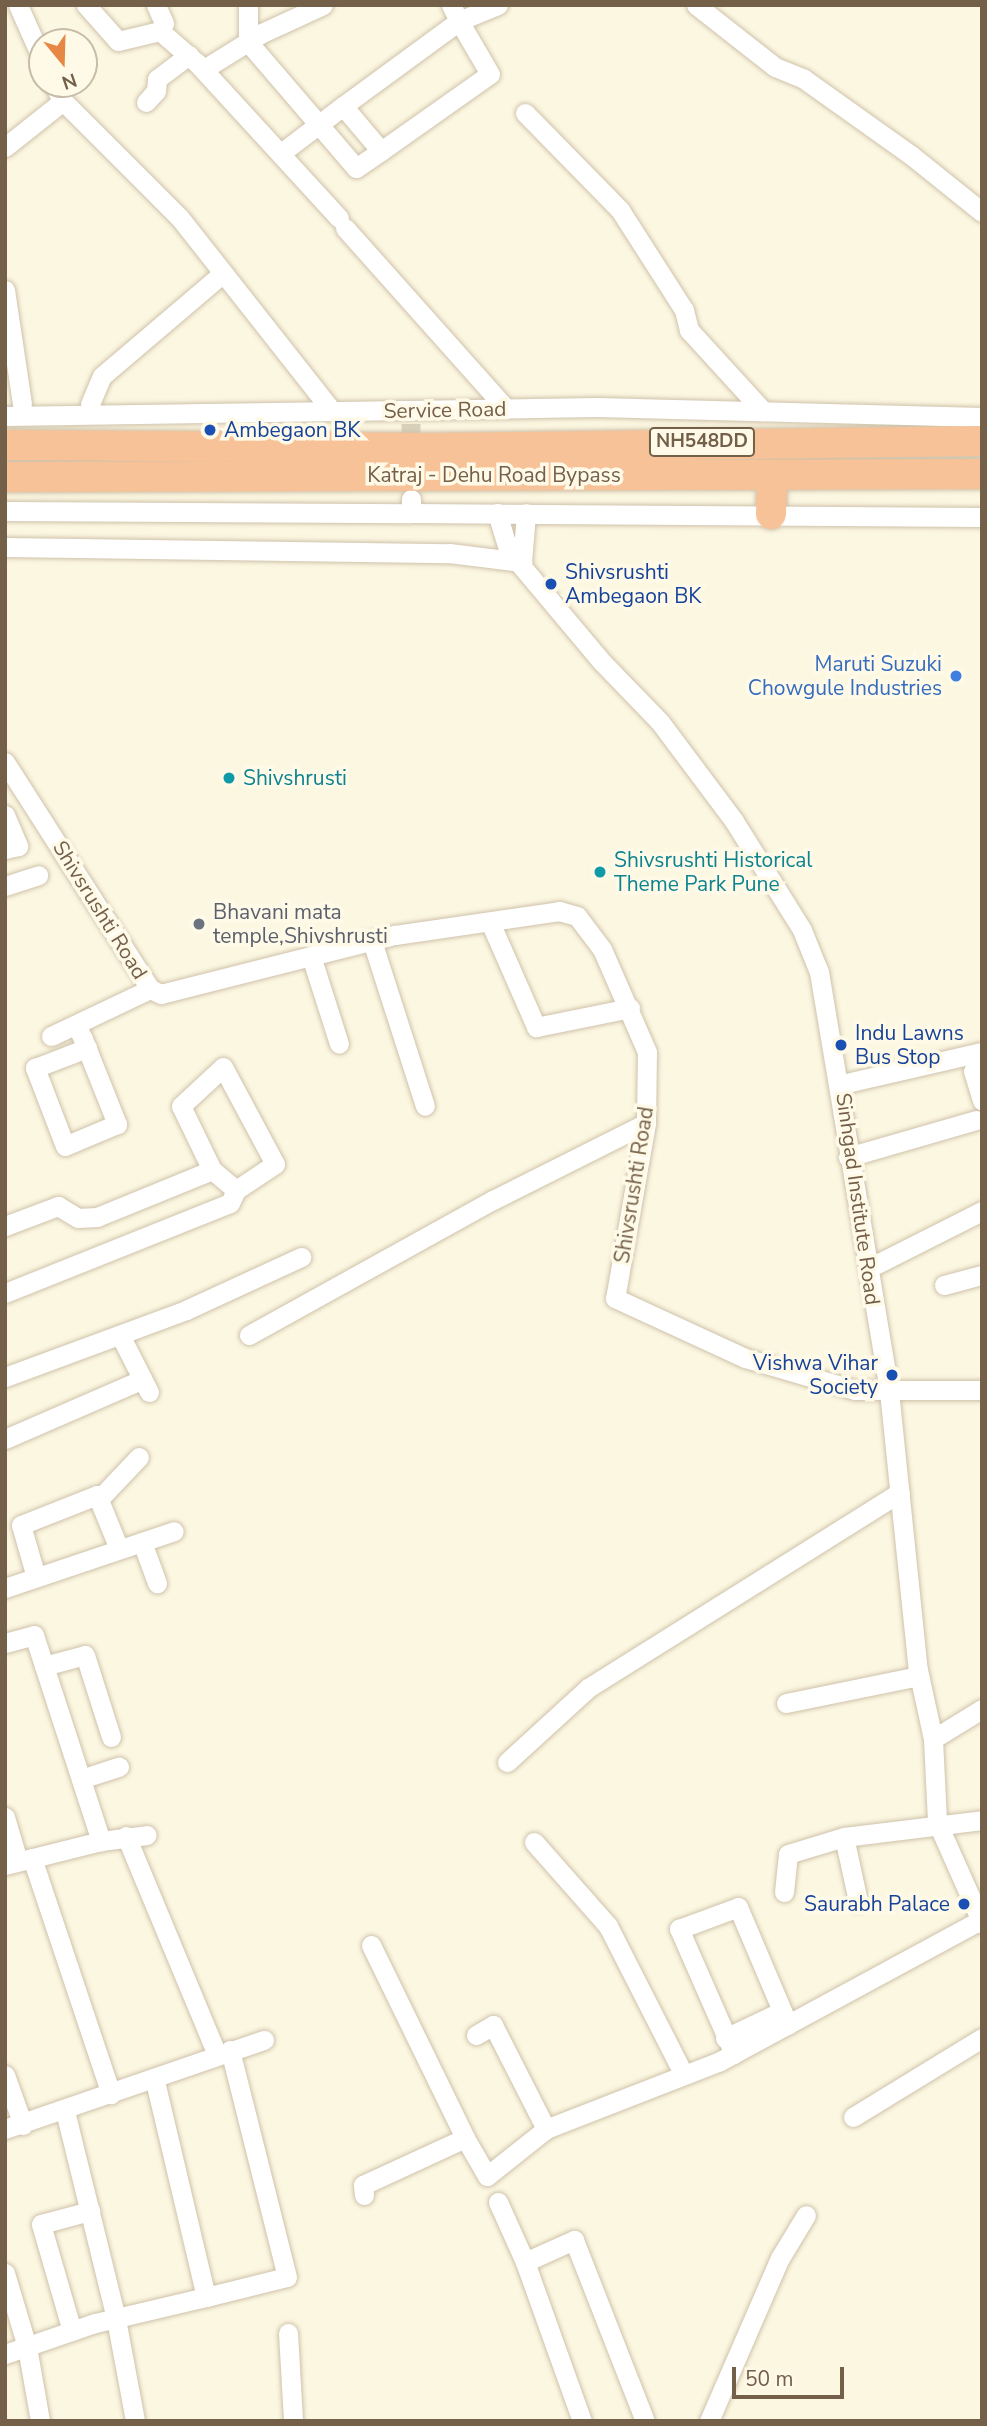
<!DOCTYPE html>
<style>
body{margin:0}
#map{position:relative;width:987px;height:2426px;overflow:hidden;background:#fcf7e1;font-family:"Nunito Sans",sans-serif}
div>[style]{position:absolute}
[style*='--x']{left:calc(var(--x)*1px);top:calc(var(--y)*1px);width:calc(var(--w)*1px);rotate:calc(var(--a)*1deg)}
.minor-tunnel>*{height:19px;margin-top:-9.5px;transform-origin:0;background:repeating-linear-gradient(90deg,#dad1bb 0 19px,transparent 0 29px)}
.roads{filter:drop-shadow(0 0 2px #cfc2ab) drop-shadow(0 0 2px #cfc2ab)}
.minor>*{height:19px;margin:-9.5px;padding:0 9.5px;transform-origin:9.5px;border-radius:9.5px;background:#fff}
.highway>*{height:30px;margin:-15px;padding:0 15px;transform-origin:15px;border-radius:15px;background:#f7c297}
.dots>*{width:19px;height:19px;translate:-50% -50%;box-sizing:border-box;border:4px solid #fffae8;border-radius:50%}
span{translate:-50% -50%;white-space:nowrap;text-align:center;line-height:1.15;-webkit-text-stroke:7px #fffae8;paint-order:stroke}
.shield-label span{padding:2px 5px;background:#fffae8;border:2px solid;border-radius:5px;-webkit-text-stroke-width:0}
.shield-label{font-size:19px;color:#745f48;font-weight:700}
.street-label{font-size:21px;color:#745f48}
.transit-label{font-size:21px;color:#164399}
.left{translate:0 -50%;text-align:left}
.right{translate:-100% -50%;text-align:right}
.shop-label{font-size:21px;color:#366cbe}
.culture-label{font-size:21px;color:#0d838f}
.worship-label{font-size:21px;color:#5b616d}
.frame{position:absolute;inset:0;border:7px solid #745f48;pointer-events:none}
.north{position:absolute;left:28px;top:28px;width:70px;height:70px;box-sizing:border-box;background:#fffae8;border:2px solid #c7bca8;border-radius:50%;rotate:161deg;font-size:19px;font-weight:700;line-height:28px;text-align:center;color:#745f48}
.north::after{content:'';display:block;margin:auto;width:24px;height:32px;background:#e78745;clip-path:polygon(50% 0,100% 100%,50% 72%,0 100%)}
.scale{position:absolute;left:732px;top:2367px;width:112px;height:32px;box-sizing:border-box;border:4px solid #745f48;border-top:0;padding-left:9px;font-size:21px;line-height:24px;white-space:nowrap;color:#745f48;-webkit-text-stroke:5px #fffae8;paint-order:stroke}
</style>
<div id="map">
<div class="minor-tunnel">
<i style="--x:411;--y:423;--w:34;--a:90"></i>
</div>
<div class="roads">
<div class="minor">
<i style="--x:18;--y:5;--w:59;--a:66"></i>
<i style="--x:86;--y:5;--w:48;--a:48.4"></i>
<i style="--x:118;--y:41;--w:43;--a:-13.4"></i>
<i style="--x:160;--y:31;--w:49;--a:40.9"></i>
<i style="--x:197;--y:63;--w:210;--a:47.5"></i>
<i style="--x:156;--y:5;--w:20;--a:66"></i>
<i style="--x:248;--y:5;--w:37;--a:90"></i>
<i style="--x:248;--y:42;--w:166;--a:49.4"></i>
<i style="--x:356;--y:168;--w:30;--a:-34"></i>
<i style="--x:451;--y:5;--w:18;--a:63"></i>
<i style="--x:459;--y:21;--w:42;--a:-22.3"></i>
<i style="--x:696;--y:5;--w:100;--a:38.1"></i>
<i style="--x:775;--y:67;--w:31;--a:22"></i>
<i style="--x:804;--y:79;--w:131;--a:35.4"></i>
<i style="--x:911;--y:155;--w:91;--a:38.8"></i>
<i style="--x:204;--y:69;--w:68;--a:-31.8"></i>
<i style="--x:262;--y:33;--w:67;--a:-24.7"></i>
<i style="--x:53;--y:84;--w:20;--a:60"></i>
<i style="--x:63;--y:101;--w:165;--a:45"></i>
<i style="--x:180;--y:218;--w:244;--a:51.8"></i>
<i style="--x:146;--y:102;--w:15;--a:-48"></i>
<i style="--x:156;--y:91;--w:12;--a:-85"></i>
<i style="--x:157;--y:79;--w:40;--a:-37"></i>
<i style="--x:525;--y:113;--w:136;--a:45.6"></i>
<i style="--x:620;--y:210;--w:119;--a:57.4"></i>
<i style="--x:684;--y:310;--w:21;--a:76"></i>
<i style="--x:689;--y:330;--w:110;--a:47.6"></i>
<i style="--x:5;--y:147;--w:74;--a:-38.4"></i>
<i style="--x:281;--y:153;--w:78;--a:-37.2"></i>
<i style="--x:343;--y:106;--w:59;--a:49.8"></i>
<i style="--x:381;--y:151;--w:133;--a:-35.2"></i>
<i style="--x:490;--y:74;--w:61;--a:-120.3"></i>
<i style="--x:459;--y:21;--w:144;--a:143.8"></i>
<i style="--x:345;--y:228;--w:242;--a:48.3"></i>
<i style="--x:5;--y:290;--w:115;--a:81.5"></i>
<i style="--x:90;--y:404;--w:30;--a:-67"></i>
<i style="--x:102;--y:376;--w:159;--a:-40.4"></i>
<i style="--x:5;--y:416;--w:592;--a:-0.87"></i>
<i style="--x:597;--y:407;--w:385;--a:1.5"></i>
<i style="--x:411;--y:499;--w:14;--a:90"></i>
<i style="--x:411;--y:513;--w:571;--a:0.4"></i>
<i style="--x:5;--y:511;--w:406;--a:0.3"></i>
<i style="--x:497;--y:513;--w:39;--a:73"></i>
<i style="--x:508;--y:550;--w:146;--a:50"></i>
<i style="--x:602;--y:662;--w:83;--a:46"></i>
<i style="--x:660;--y:722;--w:124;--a:53.2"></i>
<i style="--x:734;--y:821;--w:128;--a:58"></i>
<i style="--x:802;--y:930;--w:45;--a:68"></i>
<i style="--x:819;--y:972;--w:425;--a:80.5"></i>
<i style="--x:889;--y:1391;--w:281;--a:84.1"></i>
<i style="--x:918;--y:1670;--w:71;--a:77.7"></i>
<i style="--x:933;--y:1739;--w:83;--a:87.2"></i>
<i style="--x:937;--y:1822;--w:111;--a:66"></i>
<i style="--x:5;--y:547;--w:444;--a:0.8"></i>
<i style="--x:449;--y:553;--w:74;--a:7"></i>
<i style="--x:522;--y:562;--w:49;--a:-85.3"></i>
<i style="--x:5;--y:762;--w:269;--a:57.4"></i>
<i style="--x:150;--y:989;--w:12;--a:24"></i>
<i style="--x:161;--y:994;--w:241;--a:-14.2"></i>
<i style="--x:395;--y:935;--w:166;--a:-8.3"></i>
<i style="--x:559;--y:911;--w:19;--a:16"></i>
<i style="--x:577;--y:916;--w:41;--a:52.9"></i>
<i style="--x:602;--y:949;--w:112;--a:66.4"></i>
<i style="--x:647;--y:1052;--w:71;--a:90.8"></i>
<i style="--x:646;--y:1123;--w:178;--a:100"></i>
<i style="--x:615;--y:1298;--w:143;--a:24.8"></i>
<i style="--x:745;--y:1358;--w:115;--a:16.2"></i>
<i style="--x:855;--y:1390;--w:127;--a:0"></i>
<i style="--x:5;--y:815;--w:34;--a:67"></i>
<i style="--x:18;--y:846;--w:13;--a:167"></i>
<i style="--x:5;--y:886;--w:35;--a:-18"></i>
<i style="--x:490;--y:922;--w:115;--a:66.3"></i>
<i style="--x:536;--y:1027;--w:96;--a:-11.4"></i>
<i style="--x:372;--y:941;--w:173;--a:72.2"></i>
<i style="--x:311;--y:956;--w:92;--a:72.3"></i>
<i style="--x:76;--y:1025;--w:16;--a:63"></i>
<i style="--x:83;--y:1039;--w:92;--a:68.2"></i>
<i style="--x:117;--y:1124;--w:56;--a:157.1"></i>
<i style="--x:65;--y:1146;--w:84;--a:-111"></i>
<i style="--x:35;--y:1068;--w:56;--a:-21"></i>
<i style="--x:51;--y:1036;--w:110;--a:-25.4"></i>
<i style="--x:223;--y:1067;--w:110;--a:61.8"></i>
<i style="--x:275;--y:1164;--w:47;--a:146.3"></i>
<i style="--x:236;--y:1190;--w:31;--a:-140"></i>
<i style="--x:212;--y:1170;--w:71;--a:-115.8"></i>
<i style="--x:181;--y:1106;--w:57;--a:-42.9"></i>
<i style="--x:982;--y:1068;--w:9;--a:162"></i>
<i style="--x:973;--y:1071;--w:31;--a:73"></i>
<i style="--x:842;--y:1084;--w:144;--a:-12.9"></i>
<i style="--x:848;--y:1157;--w:133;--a:-16.1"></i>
<i style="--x:5;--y:1226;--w:57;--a:-20.7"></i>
<i style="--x:58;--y:1206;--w:23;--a:31"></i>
<i style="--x:78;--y:1218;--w:19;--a:-3"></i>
<i style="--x:97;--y:1217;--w:124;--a:-22.2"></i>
<i style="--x:869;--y:1268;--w:127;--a:-26.8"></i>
<i style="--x:944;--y:1285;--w:39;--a:-15"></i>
<i style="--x:5;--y:1293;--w:242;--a:-21.8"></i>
<i style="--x:230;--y:1203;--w:14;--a:-65"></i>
<i style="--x:120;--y:1335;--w:64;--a:63"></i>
<i style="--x:249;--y:1335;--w:279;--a:-29"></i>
<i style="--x:493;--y:1200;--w:171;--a:-26.7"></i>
<i style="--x:5;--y:1377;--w:193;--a:-20.3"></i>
<i style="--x:186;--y:1310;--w:127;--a:-24.7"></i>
<i style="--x:5;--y:1439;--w:150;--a:-23.5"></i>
<i style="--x:101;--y:1497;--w:55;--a:-46.5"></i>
<i style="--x:142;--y:1542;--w:44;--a:69.9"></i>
<i style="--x:36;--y:1577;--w:54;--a:-106.1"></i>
<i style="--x:21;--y:1525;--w:82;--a:-21.5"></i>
<i style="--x:97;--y:1495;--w:58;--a:67.8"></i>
<i style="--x:5;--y:1588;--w:178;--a:-18.6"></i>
<i style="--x:5;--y:1643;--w:30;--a:-15"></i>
<i style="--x:34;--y:1635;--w:217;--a:72"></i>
<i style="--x:44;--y:1666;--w:42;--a:-15"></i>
<i style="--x:85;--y:1655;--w:86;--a:72.4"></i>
<i style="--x:786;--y:1703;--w:136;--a:-11.5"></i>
<i style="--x:933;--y:1739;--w:57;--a:-31.5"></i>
<i style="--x:507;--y:1762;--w:110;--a:-42.4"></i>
<i style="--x:588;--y:1688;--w:368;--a:-32.1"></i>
<i style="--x:81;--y:1779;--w:40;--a:-18"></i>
<i style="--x:5;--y:1817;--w:46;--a:73.5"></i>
<i style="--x:126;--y:1836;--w:237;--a:67.4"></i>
<i style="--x:844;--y:1837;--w:66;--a:77.7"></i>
<i style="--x:534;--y:1842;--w:112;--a:48.6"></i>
<i style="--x:608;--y:1926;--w:167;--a:63"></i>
<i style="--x:32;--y:1858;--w:249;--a:71.5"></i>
<i style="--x:5;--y:1865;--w:99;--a:-14"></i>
<i style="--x:101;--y:1841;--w:46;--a:-7.4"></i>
<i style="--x:784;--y:1892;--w:38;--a:-84"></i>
<i style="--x:788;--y:1854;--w:59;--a:-16.9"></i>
<i style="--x:844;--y:1837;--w:139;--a:-7"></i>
<i style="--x:371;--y:1945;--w:215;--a:64"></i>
<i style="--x:476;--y:2035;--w:20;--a:-30"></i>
<i style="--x:493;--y:2025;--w:117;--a:63"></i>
<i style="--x:725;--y:2038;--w:63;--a:-25.3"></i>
<i style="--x:734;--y:2054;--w:137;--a:-113.7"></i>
<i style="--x:679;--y:1929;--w:63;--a:-20.4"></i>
<i style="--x:738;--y:1907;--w:128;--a:67"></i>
<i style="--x:5;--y:2075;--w:53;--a:70.2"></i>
<i style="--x:65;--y:2111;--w:214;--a:76.2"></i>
<i style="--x:116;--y:2319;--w:104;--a:79.4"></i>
<i style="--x:853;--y:2117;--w:151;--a:-31.5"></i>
<i style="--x:5;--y:2129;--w:274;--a:-19"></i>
<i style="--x:364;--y:2195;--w:10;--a:-96"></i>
<i style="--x:363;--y:2185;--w:112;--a:-24.7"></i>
<i style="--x:465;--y:2138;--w:44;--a:59.9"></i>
<i style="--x:487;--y:2176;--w:75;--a:-38.5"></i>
<i style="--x:546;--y:2129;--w:187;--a:-21.3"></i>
<i style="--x:720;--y:2061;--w:297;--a:-28.4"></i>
<i style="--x:498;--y:2202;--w:66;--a:65.8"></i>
<i style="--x:525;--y:2262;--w:54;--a:-24.2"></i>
<i style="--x:574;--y:2240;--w:194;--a:68.6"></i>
<i style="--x:525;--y:2262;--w:169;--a:70.3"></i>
<i style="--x:5;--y:2273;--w:77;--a:73.4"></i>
<i style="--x:27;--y:2347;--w:75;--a:80"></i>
<i style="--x:206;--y:2297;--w:83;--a:-13.9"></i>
<i style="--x:287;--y:2277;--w:234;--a:-104.1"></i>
<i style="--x:72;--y:2331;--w:111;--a:-106.2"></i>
<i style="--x:41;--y:2224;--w:51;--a:-14.9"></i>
<i style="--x:288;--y:2333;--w:88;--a:86.7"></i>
<i style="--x:5;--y:2354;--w:95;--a:-19"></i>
<i style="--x:95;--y:2323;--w:114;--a:-13.2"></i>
<i style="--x:206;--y:2297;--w:222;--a:-103.3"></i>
<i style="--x:709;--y:2421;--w:178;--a:-66.5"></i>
<i style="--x:780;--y:2258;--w:50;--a:-58.8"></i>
</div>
<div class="highway">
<i style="--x:5;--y:445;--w:428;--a:0.4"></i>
<i style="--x:433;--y:448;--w:549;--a:-0.73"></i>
<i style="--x:5;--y:477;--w:977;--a:-0.18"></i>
<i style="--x:771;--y:514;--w:37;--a:-88"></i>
</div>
</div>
<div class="dots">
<i style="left:210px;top:430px;background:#1a4fb4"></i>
<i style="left:551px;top:584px;background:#1a4fb4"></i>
<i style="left:956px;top:676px;background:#3f7fe0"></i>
<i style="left:229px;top:778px;background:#0f9aa8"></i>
<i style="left:600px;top:872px;background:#0f9aa8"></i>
<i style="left:199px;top:924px;background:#6b7280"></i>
<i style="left:841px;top:1045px;background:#1a4fb4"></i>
<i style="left:892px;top:1375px;background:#1a4fb4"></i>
<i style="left:964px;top:1904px;background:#1a4fb4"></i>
</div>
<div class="shield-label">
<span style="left:702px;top:442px">NH548DD</span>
</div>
<div class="street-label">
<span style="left:445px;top:410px;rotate:-1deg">Service Road</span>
<span style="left:494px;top:475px">Katraj - Dehu Road Bypass</span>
<span style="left:100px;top:910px;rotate:58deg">Shivsrushti Road</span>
<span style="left:634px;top:1185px;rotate:-81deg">Shivsrushti Road</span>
<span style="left:858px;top:1199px;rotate:82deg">Sinhgad Institute Road</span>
</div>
<div class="transit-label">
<span class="left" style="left:224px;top:430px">Ambegaon BK</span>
<span class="left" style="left:565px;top:584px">Shivsrushti<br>Ambegaon BK</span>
<span class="left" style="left:855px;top:1045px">Indu Lawns<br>Bus Stop</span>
<span class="right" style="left:878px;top:1375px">Vishwa Vihar<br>Society</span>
<span class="right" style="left:950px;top:1904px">Saurabh Palace</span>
</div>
<div class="shop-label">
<span class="right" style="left:942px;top:676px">Maruti Suzuki<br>Chowgule Industries</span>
</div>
<div class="culture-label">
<span class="left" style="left:243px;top:778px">Shivshrusti</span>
<span class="left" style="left:614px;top:872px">Shivsrushti Historical<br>Theme Park Pune</span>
</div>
<div class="worship-label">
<span class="left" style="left:213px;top:924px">Bhavani mata<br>temple,Shivshrusti</span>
</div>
<div class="frame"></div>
<div class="north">N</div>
<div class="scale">50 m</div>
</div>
